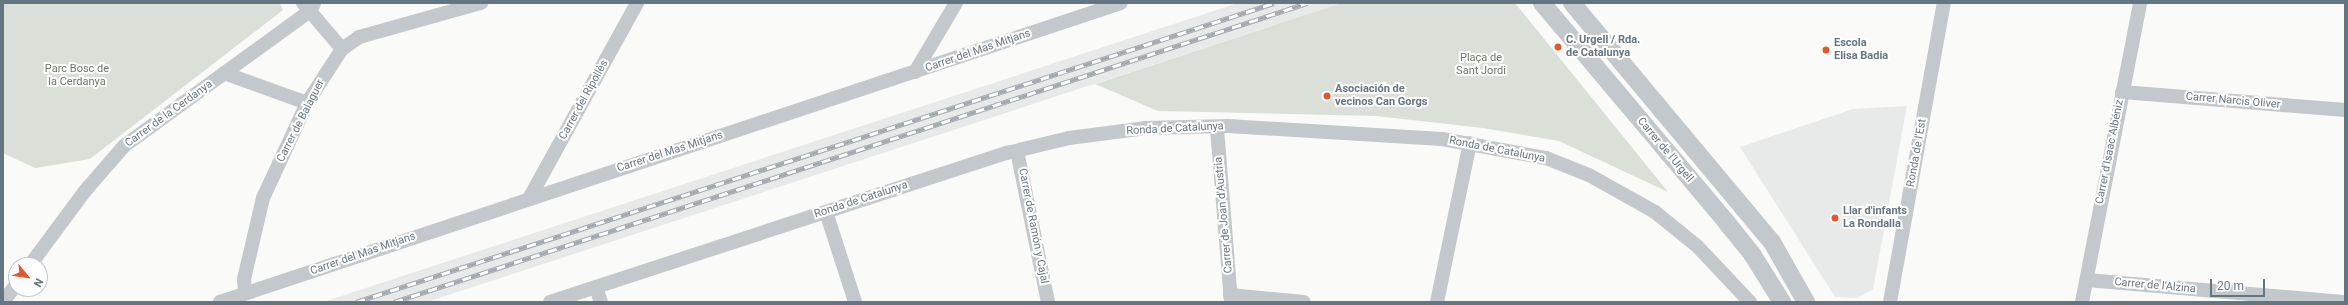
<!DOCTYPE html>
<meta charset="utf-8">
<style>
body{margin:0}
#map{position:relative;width:2348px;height:305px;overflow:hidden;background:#fafaf8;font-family:Roboto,sans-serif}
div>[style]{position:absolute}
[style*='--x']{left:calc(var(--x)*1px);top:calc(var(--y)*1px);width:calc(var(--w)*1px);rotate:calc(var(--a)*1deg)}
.built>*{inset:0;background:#e8e9e9}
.green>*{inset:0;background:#dadfd7}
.minor>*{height:14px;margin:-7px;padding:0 7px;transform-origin:7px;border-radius:7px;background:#c3c8cc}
.tertiary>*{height:18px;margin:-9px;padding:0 9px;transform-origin:9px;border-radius:9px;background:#c3c8cc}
.rail>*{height:4.5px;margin-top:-2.25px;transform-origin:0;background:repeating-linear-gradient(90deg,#fff 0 9px,#a2aab0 0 18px);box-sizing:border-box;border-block:1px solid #a2aab0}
.dots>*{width:11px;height:11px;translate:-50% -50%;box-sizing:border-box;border:2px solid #fff;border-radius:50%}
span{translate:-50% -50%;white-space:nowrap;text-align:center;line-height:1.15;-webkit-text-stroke:4px #fff;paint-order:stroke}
.poi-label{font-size:11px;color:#657683;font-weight:700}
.left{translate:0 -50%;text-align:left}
.street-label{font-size:11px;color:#657683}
.park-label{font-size:11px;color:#687a64}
.frame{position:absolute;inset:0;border:4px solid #657683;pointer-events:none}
.north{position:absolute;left:8px;top:257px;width:40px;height:40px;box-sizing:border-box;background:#fff;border:1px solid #c1c8cd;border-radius:50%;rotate:119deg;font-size:11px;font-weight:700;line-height:16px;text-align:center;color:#657683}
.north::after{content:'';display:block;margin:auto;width:14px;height:18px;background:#e4572e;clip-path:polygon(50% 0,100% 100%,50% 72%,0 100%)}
.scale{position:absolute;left:2210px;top:279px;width:55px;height:18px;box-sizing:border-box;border:2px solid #657683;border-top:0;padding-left:5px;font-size:12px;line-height:14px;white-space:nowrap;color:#657683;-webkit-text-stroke:3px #fff;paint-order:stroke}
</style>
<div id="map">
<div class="built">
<i style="clip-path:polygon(1238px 3px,1342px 3px,427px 302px,323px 302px)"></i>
<i style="clip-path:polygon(1907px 106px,1873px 289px,1857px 298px,1835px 297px,1740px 147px,1853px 109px)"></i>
</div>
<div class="green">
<i style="clip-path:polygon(3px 3px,280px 3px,283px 10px,90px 159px,35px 168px,3px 153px)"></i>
<i style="clip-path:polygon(1342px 3px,1515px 3px,1668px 192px,1559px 141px,1483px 128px,1376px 116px,1158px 111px,1095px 84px)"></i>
</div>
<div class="minor">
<i style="--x:303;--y:3;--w:60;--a:49.7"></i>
<i style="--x:915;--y:72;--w:80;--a:-59.3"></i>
<i style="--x:224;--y:73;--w:88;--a:19.9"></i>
<i style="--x:2122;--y:92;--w:224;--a:4.6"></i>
<i style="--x:1217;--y:128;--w:175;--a:85.4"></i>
<i style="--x:1017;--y:151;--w:154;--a:78.4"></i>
<i style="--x:530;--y:197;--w:222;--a:-61.1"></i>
<i style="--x:826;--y:212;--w:95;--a:72.1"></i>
<i style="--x:30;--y:265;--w:92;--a:-53.4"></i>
<i style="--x:85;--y:191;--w:60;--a:-49.1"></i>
<i style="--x:124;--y:146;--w:230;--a:-36"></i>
<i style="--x:310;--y:11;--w:9;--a:-63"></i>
<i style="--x:2087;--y:280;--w:257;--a:4.9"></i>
<i style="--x:596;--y:287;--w:16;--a:72"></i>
<i style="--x:245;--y:293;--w:14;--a:-94"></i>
<i style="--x:244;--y:279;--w:83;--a:-76.8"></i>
<i style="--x:263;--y:198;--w:105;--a:-65.1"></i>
<i style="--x:307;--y:103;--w:64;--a:-57.1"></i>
<i style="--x:342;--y:49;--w:21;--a:-35"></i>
<i style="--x:359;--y:37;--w:127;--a:-15.6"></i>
<i style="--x:1230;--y:295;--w:74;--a:5.4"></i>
<i style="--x:3;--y:302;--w:21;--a:-53"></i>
<i style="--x:220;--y:302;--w:949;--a:-18.36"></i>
<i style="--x:550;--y:302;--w:481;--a:-18.1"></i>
<i style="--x:1007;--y:153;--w:64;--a:-13.6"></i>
<i style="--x:1069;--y:138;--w:78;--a:-7.4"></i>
<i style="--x:1146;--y:128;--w:82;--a:-1.4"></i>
<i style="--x:1228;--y:126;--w:214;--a:3.5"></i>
<i style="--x:1442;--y:139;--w:106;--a:10.4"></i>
<i style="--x:1546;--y:158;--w:46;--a:21.6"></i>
<i style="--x:1589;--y:175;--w:76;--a:29.3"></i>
<i style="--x:1655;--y:212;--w:55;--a:39.1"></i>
<i style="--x:1698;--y:247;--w:76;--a:46.6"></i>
<i style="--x:1437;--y:302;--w:162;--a:-78.3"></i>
<i style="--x:1890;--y:302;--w:304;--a:-79.8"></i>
<i style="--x:2082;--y:302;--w:305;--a:-79"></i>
</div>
<div class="tertiary">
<i style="--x:1542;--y:3;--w:287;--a:49.9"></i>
<i style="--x:1727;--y:223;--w:40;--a:51"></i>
<i style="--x:1752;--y:254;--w:57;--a:58"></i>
<i style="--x:1572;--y:3;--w:312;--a:50.1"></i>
<i style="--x:1772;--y:242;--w:69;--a:60.5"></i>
</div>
<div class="rail">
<i style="--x:356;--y:302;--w:965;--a:-18.04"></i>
<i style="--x:394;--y:302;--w:961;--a:-18.13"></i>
</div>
<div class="dots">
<i style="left:1558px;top:47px;background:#e4572e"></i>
<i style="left:1826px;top:50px;background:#e4572e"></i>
<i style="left:1327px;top:96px;background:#e4572e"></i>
<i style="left:1835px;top:218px;background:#e4572e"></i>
</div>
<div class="poi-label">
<span class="left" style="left:1566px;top:47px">C. Urgell / Rda.<br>de Catalunya</span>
<span class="left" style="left:1834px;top:50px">Escola<br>Elisa Badia</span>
<span class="left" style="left:1335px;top:96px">Asociación de<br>vecinos Can Gorgs</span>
<span class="left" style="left:1843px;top:218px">Llar d'infants<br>La Rondalla</span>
</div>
<div class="street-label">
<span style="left:978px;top:51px;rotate:-19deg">Carrer del Mas Mitjans</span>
<span style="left:584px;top:100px;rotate:-61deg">Carrer del Ripollès</span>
<span style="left:2233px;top:101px;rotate:5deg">Carrer Narcis Oliver</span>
<span style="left:169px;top:114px;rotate:-36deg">Carrer de la Cerdanya</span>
<span style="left:301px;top:121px;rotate:-63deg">Carrer de Balaguer</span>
<span style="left:1175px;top:129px;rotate:-3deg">Ronda de Catalunya</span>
<span style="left:1497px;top:150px;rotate:11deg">Ronda de Catalunya</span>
<span style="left:1665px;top:150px;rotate:50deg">Carrer de l'Urgell</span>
<span style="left:670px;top:152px;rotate:-18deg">Carrer del Mas Mitjans</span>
<span style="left:2110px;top:152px;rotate:-79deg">Carrer d'Isaac Albéniz</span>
<span style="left:1917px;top:153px;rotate:-80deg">Ronda de l'Est</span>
<span style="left:861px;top:200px;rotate:-18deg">Ronda de Catalunya</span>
<span style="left:1224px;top:215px;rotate:-95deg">Carrer de Joan d'Austria</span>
<span style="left:1033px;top:226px;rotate:79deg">Carrer de Ramón y Cajal</span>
<span style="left:363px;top:254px;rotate:-19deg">Carrer del Mas Mitjans</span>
<span style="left:2155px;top:286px;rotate:5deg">Carrer de l'Alzina</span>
</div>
<div class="park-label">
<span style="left:1481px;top:65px">Plaça de<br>Sant Jordi</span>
<span style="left:77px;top:76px">Parc Bosc de<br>la Cerdanya</span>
</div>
<div class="frame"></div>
<div class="north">N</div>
<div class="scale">20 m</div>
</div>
